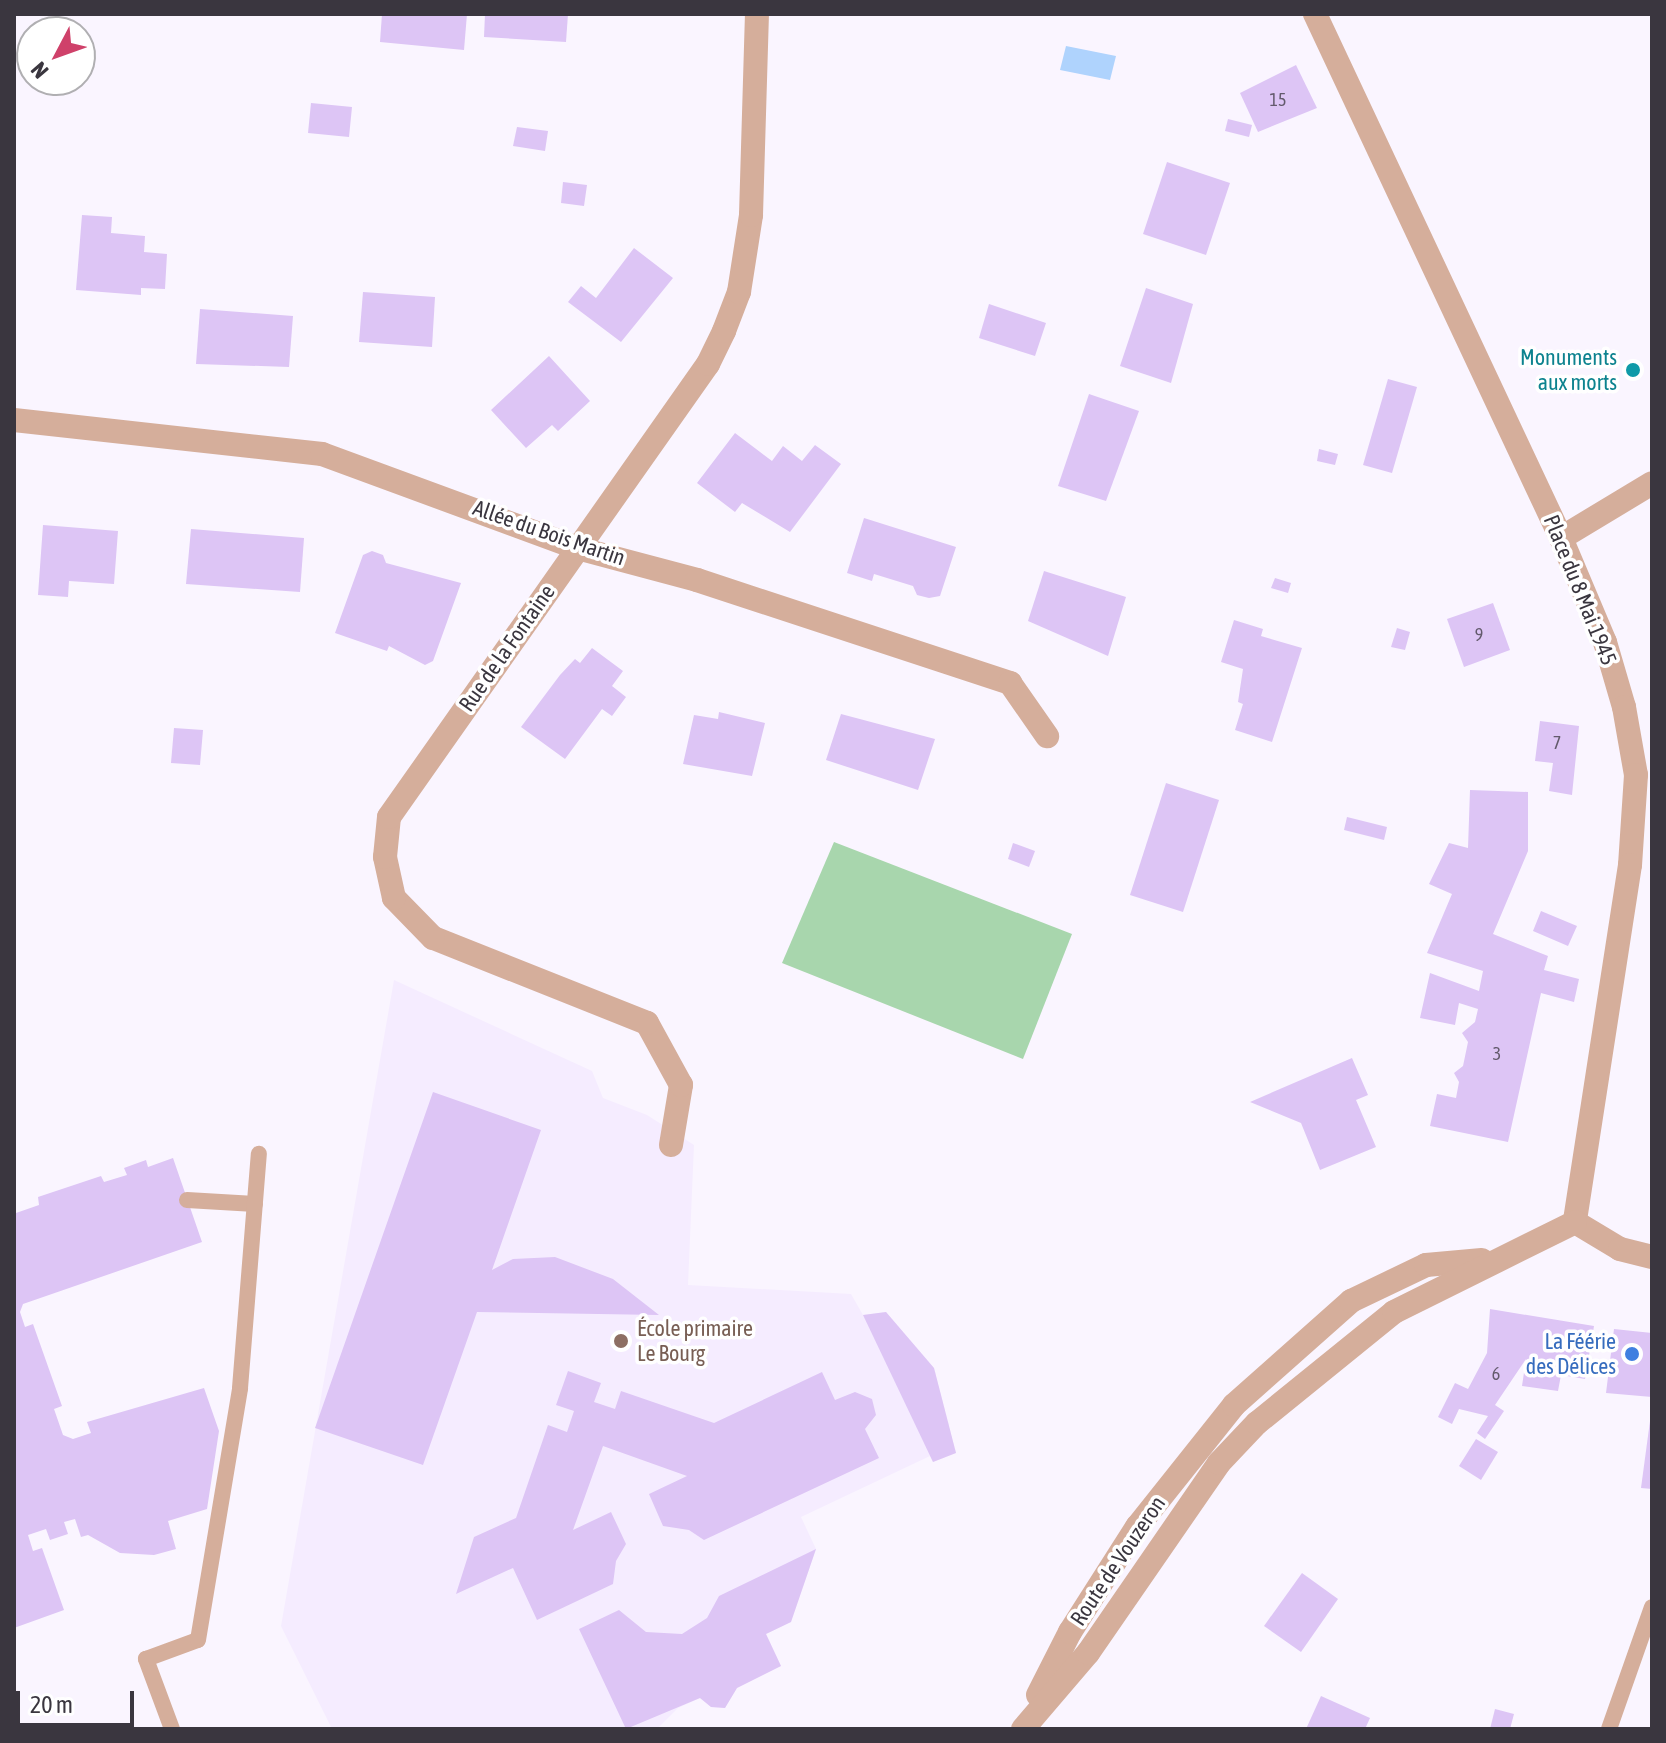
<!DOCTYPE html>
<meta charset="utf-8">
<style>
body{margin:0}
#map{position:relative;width:1666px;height:1743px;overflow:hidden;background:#faf5ff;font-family:"Asap Condensed",sans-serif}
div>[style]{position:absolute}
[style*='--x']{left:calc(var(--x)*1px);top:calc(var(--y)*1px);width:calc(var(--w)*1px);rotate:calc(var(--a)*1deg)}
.built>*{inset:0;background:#f5ecff}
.green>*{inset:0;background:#a8d6ad}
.water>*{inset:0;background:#afd3fd}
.building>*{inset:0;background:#ddc5f5}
.service>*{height:16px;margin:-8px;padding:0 8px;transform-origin:8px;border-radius:8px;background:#d5ae9b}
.minor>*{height:24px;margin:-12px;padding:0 12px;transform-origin:12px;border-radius:12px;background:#d5ae9b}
.tertiary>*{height:24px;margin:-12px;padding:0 12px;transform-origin:12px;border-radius:12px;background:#d5ae9b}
.dots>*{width:22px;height:22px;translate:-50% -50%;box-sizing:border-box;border:4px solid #fff;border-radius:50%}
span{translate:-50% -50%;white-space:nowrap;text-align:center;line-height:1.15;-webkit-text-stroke:7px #fff;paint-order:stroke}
.number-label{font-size:18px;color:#635a6c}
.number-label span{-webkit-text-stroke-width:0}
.culture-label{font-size:22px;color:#0d838f}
.right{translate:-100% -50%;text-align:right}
.street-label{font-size:22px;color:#3a363f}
.education-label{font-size:22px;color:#785e54}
.left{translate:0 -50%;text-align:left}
.shop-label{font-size:22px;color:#366cbe}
.frame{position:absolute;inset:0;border:16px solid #3a363f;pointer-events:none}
.north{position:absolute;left:16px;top:16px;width:80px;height:80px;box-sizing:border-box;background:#fff;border:2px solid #b0afb2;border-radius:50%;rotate:229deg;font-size:22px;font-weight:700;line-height:32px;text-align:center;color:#3a363f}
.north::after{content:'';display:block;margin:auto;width:28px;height:36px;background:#cf416a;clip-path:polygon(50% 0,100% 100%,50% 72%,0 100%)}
.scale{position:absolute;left:16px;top:1691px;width:118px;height:36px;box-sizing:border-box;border:4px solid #3a363f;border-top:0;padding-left:10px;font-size:24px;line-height:28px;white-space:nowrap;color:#3a363f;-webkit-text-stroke:6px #fff;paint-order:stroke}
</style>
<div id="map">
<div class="built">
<i style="clip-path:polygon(394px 980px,592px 1071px,603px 1098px,647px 1115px,694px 1145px,688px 1285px,851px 1294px,863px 1315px,886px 1312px,934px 1368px,956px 1453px,933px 1462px,930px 1456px,801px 1517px,816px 1549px,791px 1622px,766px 1634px,781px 1666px,737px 1688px,725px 1708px,711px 1707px,700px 1698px,678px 1708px,657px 1729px,332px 1729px,281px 1626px)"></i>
</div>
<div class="green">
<i style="clip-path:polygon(834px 842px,1072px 934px,1023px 1059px,782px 963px)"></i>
</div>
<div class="water">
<i style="clip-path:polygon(1066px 46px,1116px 56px,1110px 80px,1060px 70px)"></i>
</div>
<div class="building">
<i style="clip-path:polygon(382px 14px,467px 14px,464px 50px,380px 42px)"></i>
<i style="clip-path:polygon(485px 14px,568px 14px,566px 42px,484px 37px)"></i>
<i style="clip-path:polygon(1296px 65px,1317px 108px,1258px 132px,1240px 93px)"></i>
<i style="clip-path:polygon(311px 103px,352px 107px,349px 137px,308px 133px)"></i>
<i style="clip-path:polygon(1228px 119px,1252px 125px,1249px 137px,1225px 131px)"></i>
<i style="clip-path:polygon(517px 127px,548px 131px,545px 151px,513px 146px)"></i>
<i style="clip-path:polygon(1167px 162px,1230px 183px,1206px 255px,1143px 234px)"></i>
<i style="clip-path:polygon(563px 182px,587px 185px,584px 206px,561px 203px)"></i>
<i style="clip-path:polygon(82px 215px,112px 217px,111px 233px,145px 236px,144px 252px,167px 254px,165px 289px,141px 288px,141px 295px,76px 290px)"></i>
<i style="clip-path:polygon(634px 248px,673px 278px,621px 342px,568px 302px,581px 286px,596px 298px)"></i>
<i style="clip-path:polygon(1146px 288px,1193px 304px,1171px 383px,1120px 366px)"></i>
<i style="clip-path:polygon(363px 292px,435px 297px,432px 347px,359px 342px)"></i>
<i style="clip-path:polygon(989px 304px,1046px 323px,1035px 356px,979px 338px)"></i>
<i style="clip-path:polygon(200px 309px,293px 316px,289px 367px,196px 364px)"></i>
<i style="clip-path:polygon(549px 356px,590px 401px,558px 431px,552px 425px,526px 448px,491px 410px)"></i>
<i style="clip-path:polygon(1388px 379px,1417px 387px,1392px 473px,1363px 465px)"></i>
<i style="clip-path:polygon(1089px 394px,1139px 411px,1106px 501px,1058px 486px)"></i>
<i style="clip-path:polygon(735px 433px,772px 461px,783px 446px,802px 461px,815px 445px,841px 464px,790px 532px,742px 503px,735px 512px,697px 483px)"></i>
<i style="clip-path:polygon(1319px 449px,1338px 454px,1335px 465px,1317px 461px)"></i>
<i style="clip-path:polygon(864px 518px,956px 547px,940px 596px,929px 598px,917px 595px,913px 586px,874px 574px,872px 581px,847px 573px)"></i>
<i style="clip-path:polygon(43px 525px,118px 531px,114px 584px,69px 581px,68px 597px,38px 595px)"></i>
<i style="clip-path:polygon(191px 529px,304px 538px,300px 592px,186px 584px)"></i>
<i style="clip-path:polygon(372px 551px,383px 555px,386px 563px,461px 583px,433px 661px,425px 665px,389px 646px,387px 651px,335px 633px,363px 555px)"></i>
<i style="clip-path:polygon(1044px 571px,1126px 597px,1108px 656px,1028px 621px)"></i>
<i style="clip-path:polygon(1275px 578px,1291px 583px,1288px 593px,1271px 588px)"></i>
<i style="clip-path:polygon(1493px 603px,1510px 650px,1464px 667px,1447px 619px)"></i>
<i style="clip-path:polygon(1234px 620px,1263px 629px,1261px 636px,1302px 648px,1272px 742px,1235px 730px,1243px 704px,1238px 702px,1243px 669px,1221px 662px)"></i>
<i style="clip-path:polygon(1397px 628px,1410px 632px,1405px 650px,1391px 647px)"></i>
<i style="clip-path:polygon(592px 648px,623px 671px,612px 686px,626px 697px,612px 716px,602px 709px,565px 759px,521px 727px,560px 675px,575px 659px,580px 663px)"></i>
<i style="clip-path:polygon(719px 712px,765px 723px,752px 776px,683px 764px,694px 715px,718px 719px)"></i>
<i style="clip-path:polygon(841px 714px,935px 739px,918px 790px,826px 760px)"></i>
<i style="clip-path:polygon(1540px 721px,1579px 726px,1572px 795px,1549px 791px,1553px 763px,1535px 761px)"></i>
<i style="clip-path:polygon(174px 728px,203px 730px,200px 765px,171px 763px)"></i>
<i style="clip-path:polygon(1166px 783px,1219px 800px,1183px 912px,1130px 895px)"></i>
<i style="clip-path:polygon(1470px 790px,1528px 792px,1528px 851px,1493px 934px,1548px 956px,1544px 970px,1579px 979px,1574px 1002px,1541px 993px,1508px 1142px,1430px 1126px,1437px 1094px,1456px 1098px,1459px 1082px,1454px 1073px,1463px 1066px,1468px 1042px,1462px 1033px,1475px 1022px,1478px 1009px,1459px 1003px,1455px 1025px,1420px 1018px,1430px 973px,1479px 991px,1483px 971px,1427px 953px,1452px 894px,1429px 884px,1449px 843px,1468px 848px)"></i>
<i style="clip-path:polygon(1347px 817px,1387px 827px,1384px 840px,1344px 830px)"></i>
<i style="clip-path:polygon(1013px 843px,1035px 851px,1029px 867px,1008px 859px)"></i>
<i style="clip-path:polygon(1541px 911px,1577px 926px,1568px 946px,1533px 931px)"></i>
<i style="clip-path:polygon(1352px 1058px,1368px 1095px,1356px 1100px,1376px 1147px,1320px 1170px,1301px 1123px,1250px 1102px)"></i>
<i style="clip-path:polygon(433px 1092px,541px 1130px,492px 1270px,513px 1259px,555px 1257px,613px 1279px,659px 1315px,477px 1312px,423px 1465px,315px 1428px)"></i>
<i style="clip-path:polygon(173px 1158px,202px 1242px,23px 1304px,20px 1312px,25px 1327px,33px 1324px,62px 1406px,54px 1409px,63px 1435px,73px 1439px,91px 1433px,87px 1422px,204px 1388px,219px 1431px,207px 1509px,168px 1521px,176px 1549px,154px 1555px,120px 1553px,88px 1535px,81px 1537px,75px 1519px,64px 1522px,68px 1534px,50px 1540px,46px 1529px,28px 1535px,33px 1551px,42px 1548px,64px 1610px,14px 1628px,14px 1207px,16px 1213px,39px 1205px,38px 1197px,101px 1176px,104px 1182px,127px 1175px,124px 1168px,146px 1160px,148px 1167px)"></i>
<i style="clip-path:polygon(1490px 1309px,1594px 1326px,1585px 1379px,1561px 1375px,1558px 1391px,1522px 1386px,1526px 1359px,1495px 1405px,1504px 1411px,1485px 1439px,1477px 1433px,1488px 1416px,1459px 1409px,1452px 1424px,1438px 1417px,1455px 1383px,1468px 1389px,1487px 1353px)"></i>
<i style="clip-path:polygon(886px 1312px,934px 1368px,956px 1453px,933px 1462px,863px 1315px)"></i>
<i style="clip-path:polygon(1614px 1329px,1652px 1333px,1652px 1397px,1606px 1393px)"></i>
<i style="clip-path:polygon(568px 1371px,601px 1383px,594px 1402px,615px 1409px,621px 1391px,714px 1423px,822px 1372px,835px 1400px,855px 1392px,872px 1399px,876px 1415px,865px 1429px,879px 1458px,704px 1540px,689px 1530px,663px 1526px,649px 1494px,687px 1476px,603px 1446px,573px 1530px,611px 1512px,626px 1544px,616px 1561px,613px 1584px,537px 1620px,513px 1568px,456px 1594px,474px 1537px,516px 1518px,548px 1425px,567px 1432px,574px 1411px,556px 1405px)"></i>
<i style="clip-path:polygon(1650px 1421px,1652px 1421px,1652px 1489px,1641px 1488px)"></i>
<i style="clip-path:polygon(1476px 1439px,1498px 1452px,1481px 1480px,1459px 1466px)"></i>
<i style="clip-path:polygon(816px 1549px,791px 1622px,766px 1634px,781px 1666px,737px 1688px,725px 1708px,711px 1707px,700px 1698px,626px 1729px,579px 1629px,619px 1610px,646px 1632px,682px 1634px,707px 1618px,719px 1596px)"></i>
<i style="clip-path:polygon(1302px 1573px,1338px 1599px,1301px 1652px,1264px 1626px)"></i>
<i style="clip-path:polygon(1321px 1696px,1370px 1718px,1365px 1729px,1306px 1729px)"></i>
<i style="clip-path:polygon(1495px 1709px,1514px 1714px,1510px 1729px,1490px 1729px)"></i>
</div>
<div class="service">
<i style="--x:187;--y:1200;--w:68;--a:3.4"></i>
<i style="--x:172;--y:1729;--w:75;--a:-110.4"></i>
<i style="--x:146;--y:1659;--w:55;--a:-20.1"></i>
<i style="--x:198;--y:1640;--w:255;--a:-80.5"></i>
<i style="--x:240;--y:1388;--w:235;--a:-85.4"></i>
<i style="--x:1609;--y:1729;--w:129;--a:-70.6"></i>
</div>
<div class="minor">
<i style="--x:14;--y:420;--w:310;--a:6.3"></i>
<i style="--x:322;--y:454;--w:272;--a:20.2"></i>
<i style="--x:577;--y:548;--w:124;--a:14.9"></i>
<i style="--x:697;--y:580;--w:330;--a:18.2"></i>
<i style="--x:1010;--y:683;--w:65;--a:55.1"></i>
<i style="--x:671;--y:1145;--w:61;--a:-80.5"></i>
<i style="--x:681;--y:1085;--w:71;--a:-118.7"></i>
<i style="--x:647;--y:1023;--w:230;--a:-158.3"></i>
<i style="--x:433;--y:938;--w:56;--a:-134.3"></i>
<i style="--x:394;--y:898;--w:42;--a:-102.4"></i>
<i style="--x:385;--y:857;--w:40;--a:-84.3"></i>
<i style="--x:389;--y:817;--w:554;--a:-54.85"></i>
<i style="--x:708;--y:364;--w:37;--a:-64"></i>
<i style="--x:724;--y:331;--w:42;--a:-69"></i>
<i style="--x:739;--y:292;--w:78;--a:-81.1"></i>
<i style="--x:751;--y:215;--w:201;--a:-88.3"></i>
</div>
<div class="tertiary">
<i style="--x:1315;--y:14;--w:579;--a:64.85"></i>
<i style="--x:1561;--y:538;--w:113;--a:67.1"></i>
<i style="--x:1605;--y:642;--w:68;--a:73.7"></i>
<i style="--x:1624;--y:707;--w:69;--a:80"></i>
<i style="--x:1636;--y:775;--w:90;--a:93.8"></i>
<i style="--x:1630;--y:865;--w:361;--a:98.8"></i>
<i style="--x:1561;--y:538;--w:106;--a:-31.1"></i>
<i style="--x:1575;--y:1222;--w:52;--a:31"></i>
<i style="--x:1620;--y:1249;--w:33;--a:14"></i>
<i style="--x:1038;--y:1695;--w:71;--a:-63.1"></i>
<i style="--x:1070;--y:1632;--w:125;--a:-57.5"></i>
<i style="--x:1137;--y:1527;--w:156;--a:-51.5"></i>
<i style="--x:1234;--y:1405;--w:157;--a:-41.6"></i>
<i style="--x:1351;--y:1301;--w:83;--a:-25.6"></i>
<i style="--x:1426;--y:1265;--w:56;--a:-5.1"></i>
<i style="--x:1023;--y:1729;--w:100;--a:-49.5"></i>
<i style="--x:1088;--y:1653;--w:231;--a:-55.4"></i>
<i style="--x:1219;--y:1463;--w:55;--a:-46.5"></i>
<i style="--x:1257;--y:1423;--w:176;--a:-39"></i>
<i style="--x:1394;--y:1312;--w:202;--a:-26.4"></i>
</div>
<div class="dots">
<i style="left:1633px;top:370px;background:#0f9aa8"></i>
<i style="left:621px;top:1341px;background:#8d6e63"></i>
<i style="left:1632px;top:1354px;background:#3f7fe0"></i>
</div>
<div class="number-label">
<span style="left:1278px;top:100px">15</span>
<span style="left:1479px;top:635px">9</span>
<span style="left:1557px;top:743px">7</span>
<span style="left:1497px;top:1054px">3</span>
<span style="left:1496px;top:1374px">6</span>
</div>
<div class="culture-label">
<span class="right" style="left:1617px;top:370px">Monuments<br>aux morts</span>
</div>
<div class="street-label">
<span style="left:549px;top:533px;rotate:19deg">Allée du Bois Martin</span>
<span style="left:1580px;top:590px;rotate:68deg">Place du 8 Mai 1945</span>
<span style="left:507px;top:648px;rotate:-55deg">Rue de la Fontaine</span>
<span style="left:1118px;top:1561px;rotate:-56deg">Route de Vouzeron</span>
</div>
<div class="education-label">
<span class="left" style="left:637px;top:1341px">École primaire<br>Le Bourg</span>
</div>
<div class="shop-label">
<span class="right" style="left:1616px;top:1354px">La Féérie<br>des Délices</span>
</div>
<div class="frame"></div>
<div class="north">N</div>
<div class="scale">20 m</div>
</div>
